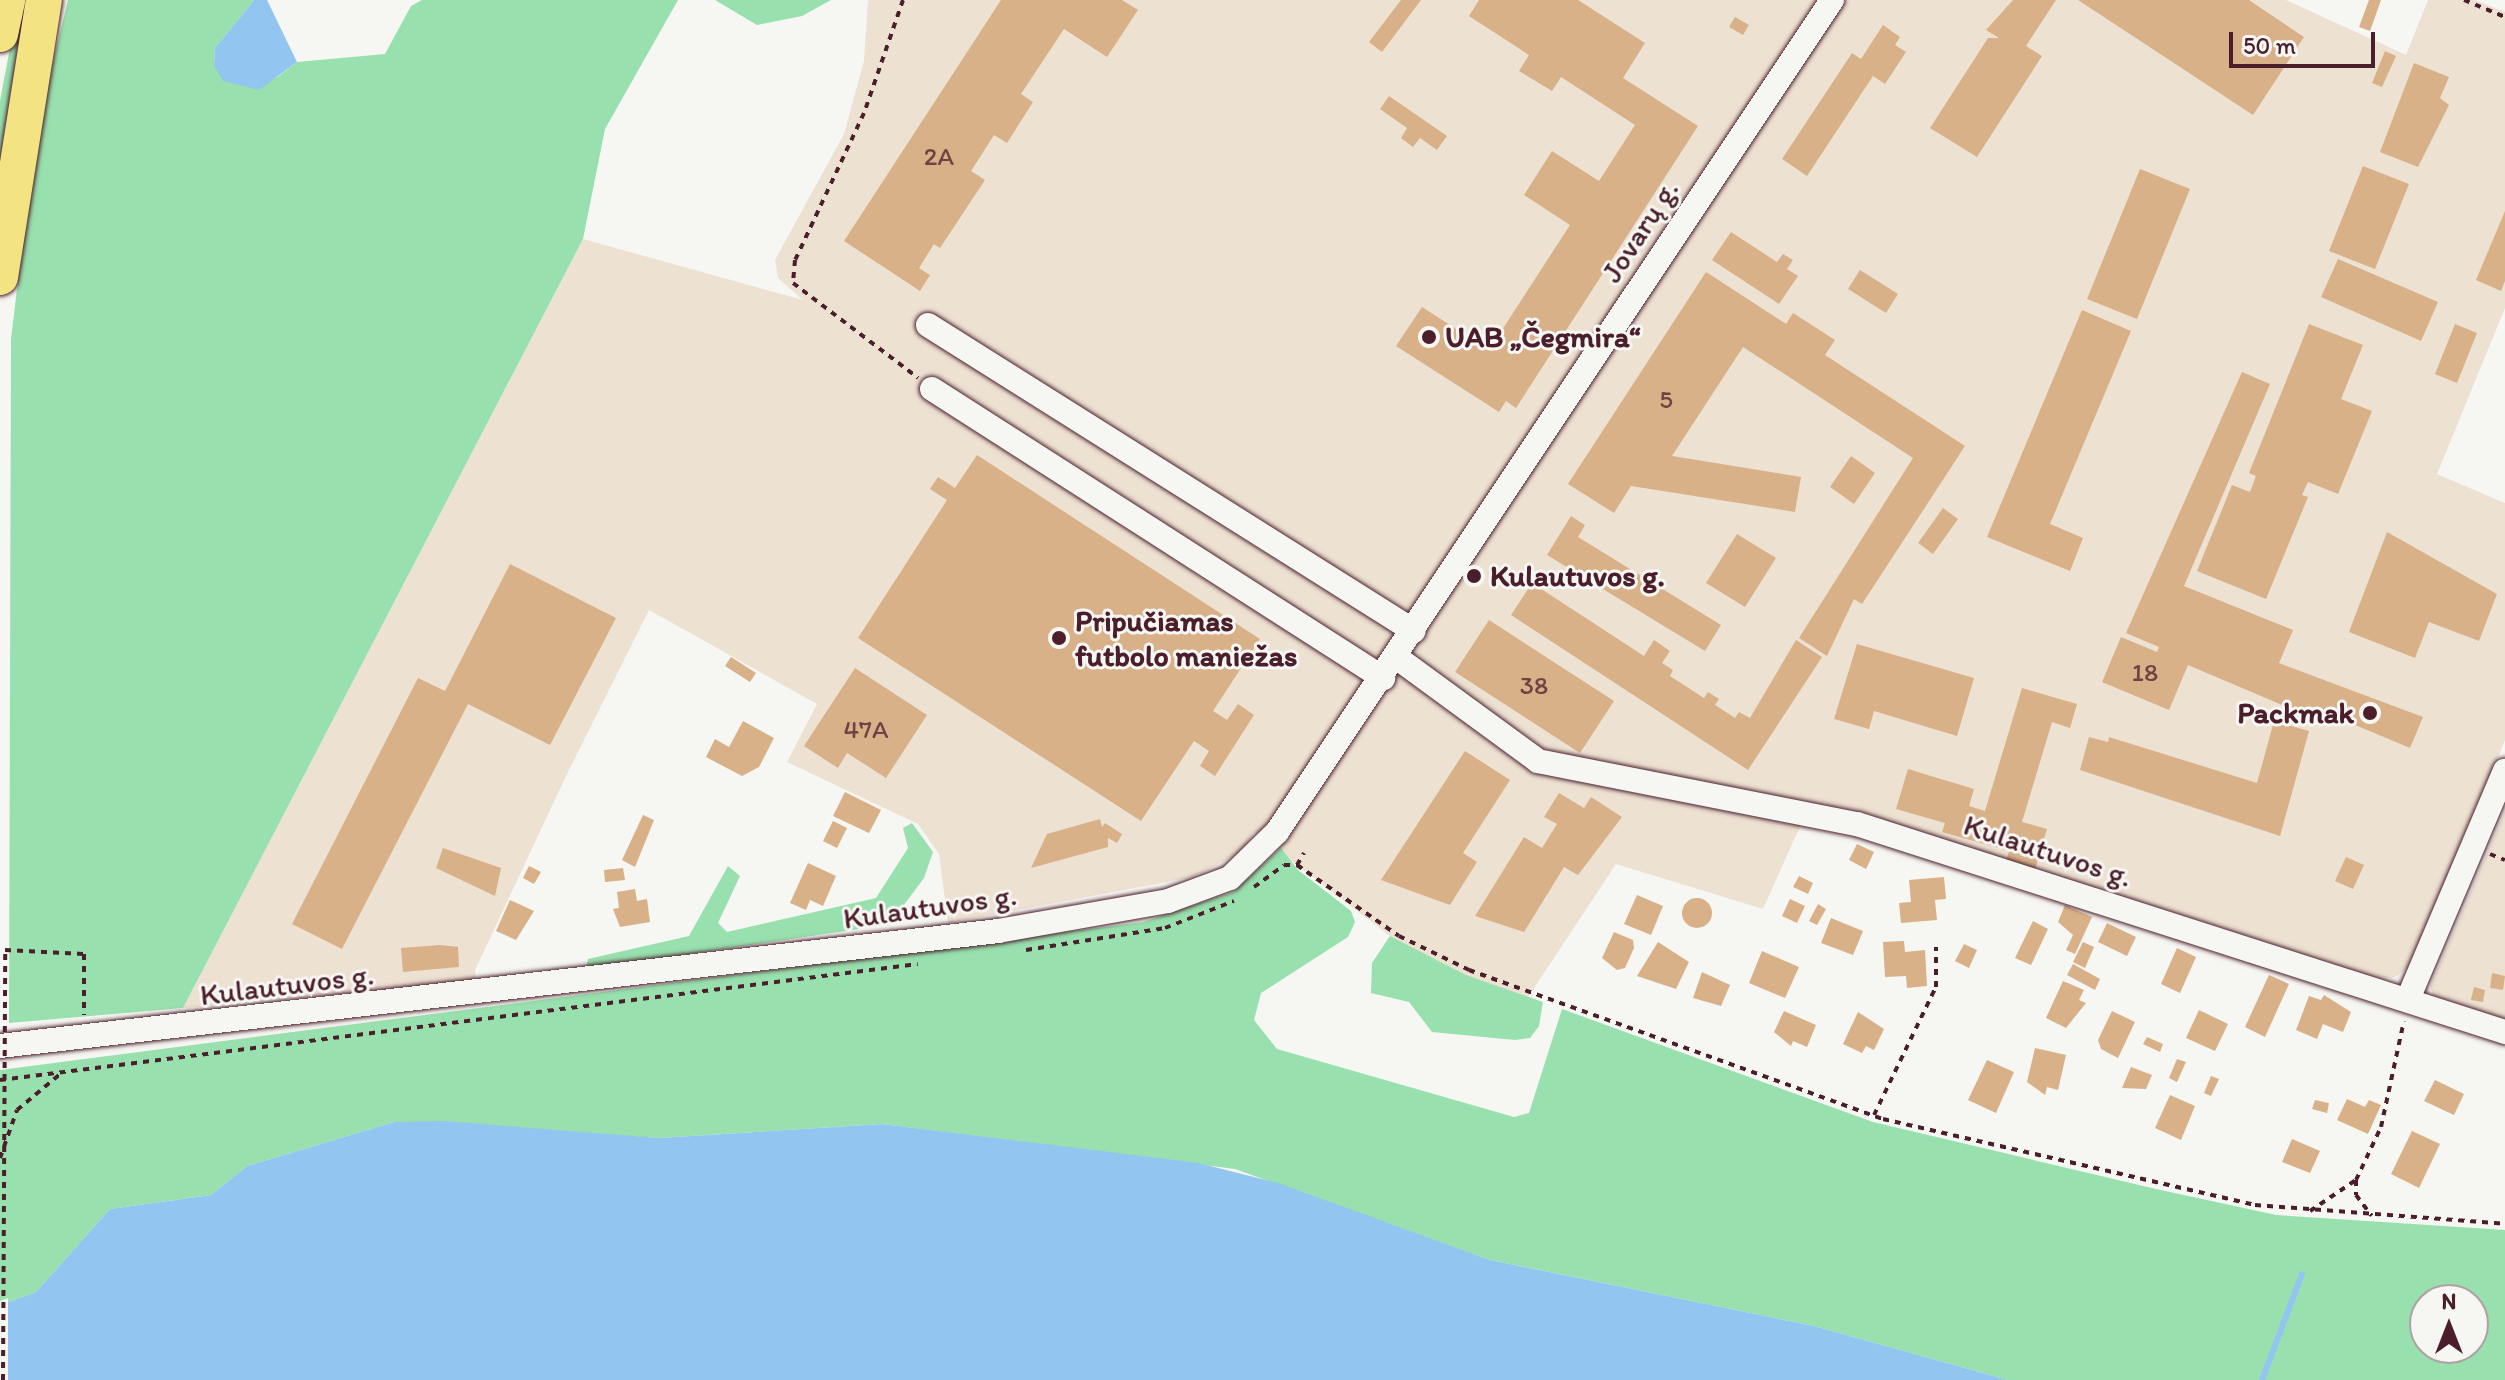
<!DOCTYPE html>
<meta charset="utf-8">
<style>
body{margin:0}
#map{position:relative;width:2505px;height:1380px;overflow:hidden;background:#f6f6f2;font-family:Itim,sans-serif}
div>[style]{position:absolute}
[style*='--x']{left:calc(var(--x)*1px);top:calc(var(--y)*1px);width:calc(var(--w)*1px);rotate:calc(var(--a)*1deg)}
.built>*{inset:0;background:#ede1d2}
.green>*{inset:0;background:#98e0ae}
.water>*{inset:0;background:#92c5ef}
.pier>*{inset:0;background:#f6f6f2}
.stream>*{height:6px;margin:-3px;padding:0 3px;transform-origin:3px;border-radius:3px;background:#92c5ef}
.building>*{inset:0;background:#d8b189}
.round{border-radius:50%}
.path>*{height:4px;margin-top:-2px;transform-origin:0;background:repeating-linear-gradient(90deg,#4a1f2b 0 6px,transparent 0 12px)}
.roads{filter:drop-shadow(0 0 2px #4a1f2b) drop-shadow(0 0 2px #4a1f2b)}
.minor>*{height:24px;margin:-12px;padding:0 12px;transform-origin:12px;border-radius:12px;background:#f6f6f2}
.highway>*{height:36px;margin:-18px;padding:0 18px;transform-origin:18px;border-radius:18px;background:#f4e382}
.path-bridge>*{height:4px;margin-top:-2px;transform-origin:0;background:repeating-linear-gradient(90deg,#4a1f2b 0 6px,transparent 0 12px)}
.dots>*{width:22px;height:22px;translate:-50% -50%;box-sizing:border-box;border:4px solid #f6f6f2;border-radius:50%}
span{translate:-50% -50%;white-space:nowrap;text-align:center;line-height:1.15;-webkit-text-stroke:6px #f6f6f2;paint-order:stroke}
.number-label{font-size:26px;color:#6e4442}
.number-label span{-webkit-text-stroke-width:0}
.street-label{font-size:30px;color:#4a1f2b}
.poi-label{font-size:30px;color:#4a1f2b;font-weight:700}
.left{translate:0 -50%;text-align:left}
.right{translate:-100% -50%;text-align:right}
.north{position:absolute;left:2409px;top:1284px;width:80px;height:80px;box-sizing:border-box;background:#f6f6f2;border:2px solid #b1a0a2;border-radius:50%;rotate:0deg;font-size:22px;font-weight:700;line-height:32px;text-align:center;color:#4a1f2b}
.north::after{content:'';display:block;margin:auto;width:28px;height:36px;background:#4a1f2b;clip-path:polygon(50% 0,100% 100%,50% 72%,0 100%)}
.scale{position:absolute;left:2229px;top:32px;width:146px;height:36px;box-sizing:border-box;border:4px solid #4a1f2b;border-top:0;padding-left:10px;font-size:24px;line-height:28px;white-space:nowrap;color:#4a1f2b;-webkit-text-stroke:6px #f6f6f2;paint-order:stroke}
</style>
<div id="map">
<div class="built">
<i style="clip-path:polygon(868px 0,2286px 0,2406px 55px,2428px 0,2475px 0,2505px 12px,2505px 308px,2437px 474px,2505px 503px,2505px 740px,2415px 963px,2395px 977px,2373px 980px,1810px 804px,1763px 909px,1616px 864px,1528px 997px,1466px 975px,1390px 936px,1254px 832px,1241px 852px,1193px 877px,948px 923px,939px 854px,918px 824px,787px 762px,817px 704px,649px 610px,566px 776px,475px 970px,475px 983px,183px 1008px,583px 239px,803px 300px,778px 278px,775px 260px,844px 134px,864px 61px)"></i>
<i style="clip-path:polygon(2505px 811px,2505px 1026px,2436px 1001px,2430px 987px)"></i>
</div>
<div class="green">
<i style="clip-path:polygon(19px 0,31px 0,0 161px,0 101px)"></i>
<i style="clip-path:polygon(68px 0,254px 0,215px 48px,214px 65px,276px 78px,297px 62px,385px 54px,411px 6px,422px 0,678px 0,605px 129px,583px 239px,183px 1008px,9px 1023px,11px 339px,36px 131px)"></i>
<i style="clip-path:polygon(715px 0,831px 0,802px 16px,757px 25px)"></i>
<i style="clip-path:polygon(912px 823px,933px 852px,924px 878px,894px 918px,859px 929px,586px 969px,588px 959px,689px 936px,728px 866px,740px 876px,718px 923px,727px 932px,876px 898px,908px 848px,903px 828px)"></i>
<i style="clip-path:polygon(evenodd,1281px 848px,1298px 870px,1351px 911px,1355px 922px,1348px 937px,1261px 993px,1254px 1020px,1277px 1049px,1514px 1117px,1529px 1113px,1562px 1009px,1873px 1122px,2156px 1189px,2276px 1215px,2505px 1230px,2505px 1380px,2008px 1380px,1814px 1326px,1490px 1260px,1235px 1169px,882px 1124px,659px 1138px,394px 1122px,247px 1166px,211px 1195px,110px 1209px,36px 1292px,0 1305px,0 1070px,1143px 922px,1233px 892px,1281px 848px,2425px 1300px,2473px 1300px,2473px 1348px,2425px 1348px,2425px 1300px)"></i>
<i style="clip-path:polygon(1390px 936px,1466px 975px,1543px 1002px,1539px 1026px,1530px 1038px,1515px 1040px,1432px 1032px,1409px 1002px,1371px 993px,1372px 963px)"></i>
</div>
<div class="water">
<i style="clip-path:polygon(254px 0,267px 0,297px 62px,259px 90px,223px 81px,214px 65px,215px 48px)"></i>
<i style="clip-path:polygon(442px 1121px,659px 1138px,882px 1124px,1198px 1163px,1278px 1183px,1490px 1260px,1814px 1326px,2008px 1380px,0 1380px,0 1305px,36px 1292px,110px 1209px,211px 1195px,247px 1166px,394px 1122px)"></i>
</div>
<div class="pier">
<i style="clip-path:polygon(8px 1298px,8px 1380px,0 1380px,0 1301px)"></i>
</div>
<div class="stream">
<i style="--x:2262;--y:1380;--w:113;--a:-69.3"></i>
</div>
<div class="building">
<i style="clip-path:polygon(1001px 0,1122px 0,1138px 10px,1107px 57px,1064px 29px,1021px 94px,1033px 102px,1007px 143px,994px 135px,971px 171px,985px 180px,940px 248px,934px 244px,919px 268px,930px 275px,920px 291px,844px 241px)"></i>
<i style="clip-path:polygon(1401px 0,1421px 0,1382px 52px,1369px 42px)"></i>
<i style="clip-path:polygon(1479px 0,1578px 0,1645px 43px,1623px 78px,1698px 126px,1516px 408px,1506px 401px,1499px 412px,1396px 346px,1422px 307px,1489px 350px,1570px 225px,1524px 195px,1552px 151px,1599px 181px,1635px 125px,1561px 77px,1552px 91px,1519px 71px,1529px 55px,1469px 16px)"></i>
<i style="clip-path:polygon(2013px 0,2056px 0,2026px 46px,2042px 56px,1977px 157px,1930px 128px,1988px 38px,1999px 38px,1986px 30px)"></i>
<i style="clip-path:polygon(2078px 0,2249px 0,2304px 37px,2253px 115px)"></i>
<i style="clip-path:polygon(2369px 0,2381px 0,2370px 31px,2359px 27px)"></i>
<i style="clip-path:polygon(1735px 17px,1749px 25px,1743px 35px,1729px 27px)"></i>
<i style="clip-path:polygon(1883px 25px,1900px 37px,1895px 45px,1906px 52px,1885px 84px,1873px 76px,1807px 176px,1782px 159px,1852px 53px,1861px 59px)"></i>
<i style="clip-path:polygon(2385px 51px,2396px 56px,2382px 87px,2372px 83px)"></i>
<i style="clip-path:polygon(2414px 63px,2449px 77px,2440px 98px,2449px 105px,2418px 167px,2380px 152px)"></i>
<i style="clip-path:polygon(1389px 96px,1447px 136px,1437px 150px,1420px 138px,1413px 147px,1401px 138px,1407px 128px,1380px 109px)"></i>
<i style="clip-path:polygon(2363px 166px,2409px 184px,2375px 269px,2329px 251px)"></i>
<i style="clip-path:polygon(2140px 169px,2190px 189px,2137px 319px,2087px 299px)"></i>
<i style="clip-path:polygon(2505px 211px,2505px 281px,2501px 291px,2476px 280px)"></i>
<i style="clip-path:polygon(1731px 232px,1777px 262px,1783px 254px,1793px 260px,1787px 269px,1798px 276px,1779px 304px,1712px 260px)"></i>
<i style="clip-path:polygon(2338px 259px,2438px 302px,2421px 341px,2321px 297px)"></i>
<i style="clip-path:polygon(1860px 270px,1898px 294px,1886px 313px,1848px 289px)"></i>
<i style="clip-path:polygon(1706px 272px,1786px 324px,1793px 313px,1835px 340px,1825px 355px,1965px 446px,1862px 604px,1854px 599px,1827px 656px,1799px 638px,1913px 458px,1743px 347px,1672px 456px,1801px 477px,1795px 512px,1631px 486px,1614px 513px,1568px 484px)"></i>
<i style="clip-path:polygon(2082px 310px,2131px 331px,2050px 524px,2083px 538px,2070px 571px,1987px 537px)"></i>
<i style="clip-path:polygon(2309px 324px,2363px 345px,2341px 399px,2372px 411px,2338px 494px,2308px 482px,2302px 495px,2308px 497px,2266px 599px,2197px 571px,2232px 485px,2250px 492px,2256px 476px,2249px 473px)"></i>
<i style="clip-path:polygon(2455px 324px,2477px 333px,2457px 383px,2435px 374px)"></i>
<i style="clip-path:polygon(2242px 372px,2270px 384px,2184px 586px,2293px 630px,2279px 663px,2423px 717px,2410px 748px,2317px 709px,2313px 718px,2188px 665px,2169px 710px,2102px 682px,2121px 637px,2157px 652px,2159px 647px,2126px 633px)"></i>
<i style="clip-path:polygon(977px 455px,1260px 639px,1213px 711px,1227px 720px,1238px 704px,1254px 715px,1215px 776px,1200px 766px,1209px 751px,1194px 741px,1141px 821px,858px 638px,947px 500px,930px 489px,938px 477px,955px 488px)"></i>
<i style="clip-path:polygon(1851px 456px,1875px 473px,1854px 504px,1830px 487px)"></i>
<i style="clip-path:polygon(1943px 508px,1958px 519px,1933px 554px,1918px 543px)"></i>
<i style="clip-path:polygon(1571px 516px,1585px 525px,1578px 537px,1721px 625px,1705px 651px,1547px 555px)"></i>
<i style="clip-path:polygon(2387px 532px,2497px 594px,2479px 641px,2429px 622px,2415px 658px,2349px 632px)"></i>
<i style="clip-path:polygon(1737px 534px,1776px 558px,1745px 607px,1706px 583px)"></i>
<i style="clip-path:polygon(510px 564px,616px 618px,550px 745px,468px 704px,342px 949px,292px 924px,418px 678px,445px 691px)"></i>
<i style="clip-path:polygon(1532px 583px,1644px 656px,1654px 640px,1670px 651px,1662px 663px,1673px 670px,1670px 676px,1704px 698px,1708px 692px,1719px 699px,1715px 705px,1735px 718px,1739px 712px,1750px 718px,1796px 640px,1822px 657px,1748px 770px,1511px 615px)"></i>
<i style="clip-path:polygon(1489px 620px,1614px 701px,1580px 753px,1455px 672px)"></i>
<i style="clip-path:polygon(1857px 644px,1974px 678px,1957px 736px,1874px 711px,1869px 729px,1834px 719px)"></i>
<i style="clip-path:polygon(731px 657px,756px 673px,750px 682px,725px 666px)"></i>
<i style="clip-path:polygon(855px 668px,927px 715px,886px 778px,847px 753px,838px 768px,804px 746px)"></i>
<i style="clip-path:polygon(2022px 688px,2077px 704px,2070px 728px,2052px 722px,2022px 822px,2047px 829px,2035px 870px,2006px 862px,2009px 851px,1942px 832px,1945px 823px,1896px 809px,1908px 769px,1974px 789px,1969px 806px,1985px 811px)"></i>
<i style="clip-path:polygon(743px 721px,774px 738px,759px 767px,742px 776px,706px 757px,715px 739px,729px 747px)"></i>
<i style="clip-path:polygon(2274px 721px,2309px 731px,2280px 836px,2080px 770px,2089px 737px,2108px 742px,2109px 737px,2257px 783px)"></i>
<i style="clip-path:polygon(1465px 751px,1510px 780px,1463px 853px,1477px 862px,1450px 905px,1381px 880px)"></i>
<i style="clip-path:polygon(845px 792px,881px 810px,869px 833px,833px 816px)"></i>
<i style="clip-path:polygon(1559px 793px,1584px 808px,1591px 797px,1622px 817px,1578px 875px,1564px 867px,1524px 932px,1475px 916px,1524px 837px,1542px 848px,1557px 824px,1544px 817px)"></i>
<i style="clip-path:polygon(643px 815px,654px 820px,635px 867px,622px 860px)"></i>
<i style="clip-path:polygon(1100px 819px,1102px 827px,1105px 823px,1122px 834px,1117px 843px,1108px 838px,1108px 847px,1031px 868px,1047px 834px)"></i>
<i style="clip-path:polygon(833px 821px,847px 828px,837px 848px,823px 841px)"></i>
<i style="clip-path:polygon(1857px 844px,1874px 852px,1866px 869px,1849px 860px)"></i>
<i style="clip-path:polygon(443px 848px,501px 868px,495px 896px,436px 868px)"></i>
<i style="clip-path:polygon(2346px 857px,2364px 865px,2353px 889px,2335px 881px)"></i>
<i style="clip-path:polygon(808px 863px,836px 876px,823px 906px,810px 900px,806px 910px,790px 903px)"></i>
<i style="clip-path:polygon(529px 866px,541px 872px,534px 884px,523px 878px)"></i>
<i style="clip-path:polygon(623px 868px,625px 880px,605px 882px,604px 870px)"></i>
<i style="clip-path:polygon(1799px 876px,1813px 883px,1808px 894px,1793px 887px)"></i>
<i style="clip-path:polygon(1944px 877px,1946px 899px,1935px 900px,1937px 920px,1901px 923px,1899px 903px,1911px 902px,1909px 880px)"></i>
<i style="clip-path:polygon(635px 889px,637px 901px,647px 899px,650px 922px,620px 927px,613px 909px,619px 908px,617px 892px)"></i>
<i style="clip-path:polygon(1637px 895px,1663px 906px,1651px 935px,1624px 924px)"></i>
<i class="round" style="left:1682px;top:898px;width:30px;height:30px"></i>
<i style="clip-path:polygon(1790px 899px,1805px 906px,1797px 923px,1782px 916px)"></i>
<i style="clip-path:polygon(510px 900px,534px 911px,516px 940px,496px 931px)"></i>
<i style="clip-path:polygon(1818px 904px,1826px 909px,1817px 925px,1809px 921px)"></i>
<i style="clip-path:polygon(2065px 905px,2092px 917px,2075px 954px,2066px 950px,2073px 935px,2058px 922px)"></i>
<i style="clip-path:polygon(1831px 918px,1863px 931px,1853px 955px,1821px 943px)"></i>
<i style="clip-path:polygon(2033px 921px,2048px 929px,2031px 965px,2015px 958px)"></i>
<i style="clip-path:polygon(2107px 923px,2136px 937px,2127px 956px,2098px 942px)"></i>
<i style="clip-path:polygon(1614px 932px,1633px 940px,1634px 948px,1625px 968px,1617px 970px,1602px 958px)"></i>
<i style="clip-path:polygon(1904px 941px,1905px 952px,1925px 950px,1927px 986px,1907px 988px,1906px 976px,1885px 977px,1883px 942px)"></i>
<i style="clip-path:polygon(1658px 942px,1689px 962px,1676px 989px,1637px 976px)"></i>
<i style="clip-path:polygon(2083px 942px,2094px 947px,2085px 968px,2073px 962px)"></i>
<i style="clip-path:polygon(1964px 944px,1977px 950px,1969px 968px,1955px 961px)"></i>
<i style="clip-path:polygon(440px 945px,458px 947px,459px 967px,403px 972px,401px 948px)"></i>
<i style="clip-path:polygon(2177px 948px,2196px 957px,2180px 993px,2161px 984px)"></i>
<i style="clip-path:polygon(1762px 951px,1799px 967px,1785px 998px,1749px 983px)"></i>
<i style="clip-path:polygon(2073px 964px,2100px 979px,2095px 990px,2067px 975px)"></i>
<i style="clip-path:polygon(1702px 972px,1730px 985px,1721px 1006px,1693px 998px)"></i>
<i style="clip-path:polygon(2492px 973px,2505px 976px,2503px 990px,2490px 988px)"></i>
<i style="clip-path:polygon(2269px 975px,2289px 984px,2265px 1037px,2245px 1027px)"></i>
<i style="clip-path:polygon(2063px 981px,2084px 990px,2079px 1000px,2086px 1003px,2066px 1028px,2046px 1018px)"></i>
<i style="clip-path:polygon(2474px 987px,2485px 990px,2483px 1002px,2471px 1000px)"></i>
<i style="clip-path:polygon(2324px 995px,2351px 1012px,2343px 1032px,2323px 1024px,2317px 1039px,2296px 1030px,2309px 996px,2321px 1000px)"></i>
<i style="clip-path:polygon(2199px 1010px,2228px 1024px,2215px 1051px,2186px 1038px)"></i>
<i style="clip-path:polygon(1784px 1011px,1816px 1025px,1807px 1047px,1793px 1041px,1791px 1046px,1774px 1032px)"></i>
<i style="clip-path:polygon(2112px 1011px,2135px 1022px,2118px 1058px,2101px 1049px,2098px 1040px)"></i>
<i style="clip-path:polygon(1858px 1012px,1884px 1029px,1874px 1050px,1866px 1046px,1862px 1053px,1843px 1044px)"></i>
<i style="clip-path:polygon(2147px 1037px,2163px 1044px,2160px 1052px,2143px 1044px)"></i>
<i style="clip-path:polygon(2035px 1048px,2066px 1055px,2058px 1090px,2047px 1087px,2045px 1095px,2027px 1082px)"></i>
<i style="clip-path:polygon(2177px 1059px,2186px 1062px,2177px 1082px,2169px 1078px)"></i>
<i style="clip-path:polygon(1987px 1060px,2014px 1072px,1996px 1113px,1968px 1100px)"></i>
<i style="clip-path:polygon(2131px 1067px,2152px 1075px,2146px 1089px,2122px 1088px)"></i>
<i style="clip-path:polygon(2211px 1076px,2219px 1079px,2211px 1096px,2204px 1093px)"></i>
<i style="clip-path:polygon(2435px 1080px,2464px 1094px,2454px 1115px,2424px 1101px)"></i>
<i style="clip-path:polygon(2170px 1095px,2195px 1106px,2181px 1140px,2155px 1128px)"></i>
<i style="clip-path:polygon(2347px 1099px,2365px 1107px,2369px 1100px,2381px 1105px,2368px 1134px,2337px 1120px)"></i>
<i style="clip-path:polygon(2315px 1100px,2329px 1103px,2327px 1113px,2312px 1109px)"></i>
<i style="clip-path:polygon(2412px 1131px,2440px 1144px,2419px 1188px,2391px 1174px)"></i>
<i style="clip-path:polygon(2292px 1139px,2320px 1151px,2310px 1173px,2282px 1162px)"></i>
</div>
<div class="path">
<i style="--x:903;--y:0;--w:120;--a:109"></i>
<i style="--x:864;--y:113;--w:162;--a:115.1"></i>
<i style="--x:795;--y:260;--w:23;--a:95"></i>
<i style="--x:793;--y:283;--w:157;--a:37.2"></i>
<i style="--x:2464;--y:0;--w:44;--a:22.5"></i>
<i style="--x:2490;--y:854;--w:16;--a:22"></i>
<i style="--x:1297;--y:865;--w:14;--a:-60"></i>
<i style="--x:1254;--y:887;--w:37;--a:-36"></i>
<i style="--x:1284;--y:865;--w:13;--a:0"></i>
<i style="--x:1297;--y:865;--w:124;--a:34.8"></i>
<i style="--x:1399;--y:936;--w:78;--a:25.9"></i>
<i style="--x:1469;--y:970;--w:440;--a:19.8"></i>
<i style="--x:1883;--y:1119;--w:382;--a:13"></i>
<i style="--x:2255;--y:1205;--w:251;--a:4.3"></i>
<i style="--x:5;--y:950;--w:79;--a:2.9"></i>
<i style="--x:84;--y:954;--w:61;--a:90"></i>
<i style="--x:1026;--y:950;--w:141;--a:-9"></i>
<i style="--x:1165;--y:928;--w:74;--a:-21.4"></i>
<i style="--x:0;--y:1080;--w:925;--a:-7.2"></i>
<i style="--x:1874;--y:1115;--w:142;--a:-64.2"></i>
<i style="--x:1936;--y:987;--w:40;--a:-90"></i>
<i style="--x:0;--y:1158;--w:51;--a:-70.5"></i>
<i style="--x:17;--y:1110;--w:55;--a:-39.8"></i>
<i style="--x:2356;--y:1180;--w:15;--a:90"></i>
<i style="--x:2356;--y:1195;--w:26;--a:53"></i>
<i style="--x:2310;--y:1211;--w:55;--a:-34"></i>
<i style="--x:2356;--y:1180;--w:59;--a:-64.7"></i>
<i style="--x:2381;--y:1127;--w:108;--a:-77.8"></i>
</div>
<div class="roads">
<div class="minor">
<i style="--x:928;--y:325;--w:574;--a:32.2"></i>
<i style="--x:932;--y:389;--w:536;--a:32.65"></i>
<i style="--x:1396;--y:657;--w:176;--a:36.2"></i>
<i style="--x:1538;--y:761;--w:325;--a:11.2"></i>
<i style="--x:1857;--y:824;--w:681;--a:17.8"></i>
<i style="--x:2408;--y:999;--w:248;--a:-67"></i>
<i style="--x:0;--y:1046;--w:1005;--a:-6.57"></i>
<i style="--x:998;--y:931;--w:173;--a:-10"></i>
<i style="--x:1168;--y:901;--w:66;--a:-20.4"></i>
<i style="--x:1230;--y:878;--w:66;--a:-44.4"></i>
<i style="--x:1277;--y:832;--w:1000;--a:-56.29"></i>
</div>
<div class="highway">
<i style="--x:0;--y:34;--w:35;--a:-78"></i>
<i style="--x:0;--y:277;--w:280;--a:-81"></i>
</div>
</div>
<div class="path-bridge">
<i style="--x:3;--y:1380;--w:430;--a:-89.7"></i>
</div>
<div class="dots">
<i style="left:1429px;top:337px;background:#4a1f2b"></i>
<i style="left:1474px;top:576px;background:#4a1f2b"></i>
<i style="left:1059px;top:638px;background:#4a1f2b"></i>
<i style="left:2370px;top:713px;background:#4a1f2b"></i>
</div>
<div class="number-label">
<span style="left:939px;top:157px">2A</span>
<span style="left:1666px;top:400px">5</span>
<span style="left:2145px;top:673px">18</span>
<span style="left:1534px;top:686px">38</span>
<span style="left:866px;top:730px">47A</span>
</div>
<div class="street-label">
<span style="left:1640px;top:231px;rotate:-57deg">Jovarų g.</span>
<span style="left:2048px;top:851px;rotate:18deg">Kulautuvos g.</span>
<span style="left:930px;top:907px;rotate:-8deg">Kulautuvos g.</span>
<span style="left:287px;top:985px;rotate:-7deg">Kulautuvos g.</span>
</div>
<div class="poi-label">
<span class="left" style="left:1445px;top:337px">UAB „Čegmira“</span>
<span class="left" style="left:1490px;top:576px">Kulautuvos g.</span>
<span class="left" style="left:1075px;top:638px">Pripučiamas<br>futbolo maniežas</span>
<span class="right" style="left:2354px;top:713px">Packmak</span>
</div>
<div class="north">N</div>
<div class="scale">50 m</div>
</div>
